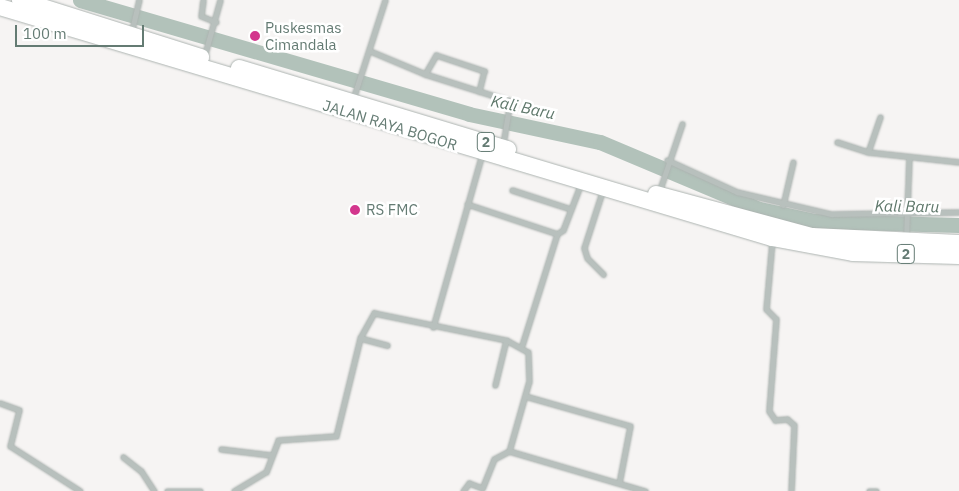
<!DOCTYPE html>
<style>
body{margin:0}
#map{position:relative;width:959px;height:491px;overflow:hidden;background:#f6f4f3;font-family:"IBM Plex Sans",sans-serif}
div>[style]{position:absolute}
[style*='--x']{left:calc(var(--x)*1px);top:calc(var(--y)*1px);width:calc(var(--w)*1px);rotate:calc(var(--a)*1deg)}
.river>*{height:15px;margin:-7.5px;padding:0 7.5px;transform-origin:7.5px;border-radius:7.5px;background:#b2c2ba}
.roads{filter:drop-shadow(0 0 1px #adb4b1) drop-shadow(0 0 1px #adb4b1)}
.street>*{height:5px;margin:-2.5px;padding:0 2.5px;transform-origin:2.5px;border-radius:2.5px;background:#b8c0bd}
.highway>*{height:16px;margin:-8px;padding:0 8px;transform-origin:8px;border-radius:8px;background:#fff}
.dots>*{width:14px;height:14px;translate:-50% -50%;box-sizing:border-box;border:2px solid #fff;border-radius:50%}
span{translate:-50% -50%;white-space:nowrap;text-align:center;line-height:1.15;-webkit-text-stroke:5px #fff;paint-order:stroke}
.shield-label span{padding:1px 4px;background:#fff;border:1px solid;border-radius:4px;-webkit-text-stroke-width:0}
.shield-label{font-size:14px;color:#647b73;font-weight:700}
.poi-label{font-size:15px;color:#647b73}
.left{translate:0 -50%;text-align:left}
.street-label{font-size:15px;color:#647b73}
.water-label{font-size:16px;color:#5e776a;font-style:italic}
.scale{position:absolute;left:15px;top:25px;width:129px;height:22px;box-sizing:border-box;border:2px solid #647b73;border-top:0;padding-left:6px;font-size:15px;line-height:18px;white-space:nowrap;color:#647b73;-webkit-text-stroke:4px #fff;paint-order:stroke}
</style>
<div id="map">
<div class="river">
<i style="--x:80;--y:0;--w:405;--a:16.3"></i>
<i style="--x:469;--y:114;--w:134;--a:12.1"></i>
<i style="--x:600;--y:142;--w:173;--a:22.8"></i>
<i style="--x:759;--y:209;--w:56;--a:12.3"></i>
<i style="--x:814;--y:221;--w:145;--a:1.6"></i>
</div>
<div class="roads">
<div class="street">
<i style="--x:203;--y:0;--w:16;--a:97"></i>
<i style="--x:201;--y:16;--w:16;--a:22"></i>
<i style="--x:131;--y:34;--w:35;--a:-77"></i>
<i style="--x:370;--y:51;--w:60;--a:22.7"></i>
<i style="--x:425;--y:74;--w:89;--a:17.6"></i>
<i style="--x:510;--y:101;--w:44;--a:99.2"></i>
<i style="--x:204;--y:57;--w:59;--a:-74.3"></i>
<i style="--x:425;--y:74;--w:22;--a:-60"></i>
<i style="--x:436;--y:55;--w:51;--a:18.4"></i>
<i style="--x:484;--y:71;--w:21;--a:104"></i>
<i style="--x:353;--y:99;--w:104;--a:-72.1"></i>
<i style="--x:837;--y:142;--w:33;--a:18"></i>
<i style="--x:868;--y:152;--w:92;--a:6.3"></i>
<i style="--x:868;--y:152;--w:37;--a:-71"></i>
<i style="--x:667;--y:160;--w:77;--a:24.6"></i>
<i style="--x:737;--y:192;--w:97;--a:13.2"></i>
<i style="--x:831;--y:214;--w:128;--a:-0.9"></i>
<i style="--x:603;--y:189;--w:62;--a:107.9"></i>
<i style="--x:584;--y:248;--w:10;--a:73"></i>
<i style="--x:587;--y:258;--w:23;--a:45"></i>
<i style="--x:512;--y:190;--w:62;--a:17.9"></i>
<i style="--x:659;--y:192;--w:72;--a:-71.3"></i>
<i style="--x:467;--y:204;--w:95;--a:18.4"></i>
<i style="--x:557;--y:234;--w:116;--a:107.5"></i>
<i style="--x:783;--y:205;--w:44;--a:-76.9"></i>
<i style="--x:557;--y:234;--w:7;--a:-34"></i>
<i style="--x:563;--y:230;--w:50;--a:-69"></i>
<i style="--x:906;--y:239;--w:81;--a:-87.9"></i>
<i style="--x:772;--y:241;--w:68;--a:95"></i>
<i style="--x:766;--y:309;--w:14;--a:45"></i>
<i style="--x:776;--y:319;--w:92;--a:94.4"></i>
<i style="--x:769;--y:411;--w:11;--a:56"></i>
<i style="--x:775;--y:420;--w:12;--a:-5"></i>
<i style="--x:787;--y:419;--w:9;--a:41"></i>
<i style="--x:794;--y:425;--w:66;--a:92.6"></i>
<i style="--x:433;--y:327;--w:180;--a:-74.2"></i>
<i style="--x:360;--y:338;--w:28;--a:15"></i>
<i style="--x:495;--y:385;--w:46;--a:-76.3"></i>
<i style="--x:525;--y:396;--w:109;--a:15.9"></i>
<i style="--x:630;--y:426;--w:58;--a:100.9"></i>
<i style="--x:0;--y:403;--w:20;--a:20"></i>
<i style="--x:19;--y:410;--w:37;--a:104"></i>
<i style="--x:10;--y:446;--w:83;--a:32.7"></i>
<i style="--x:221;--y:449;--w:50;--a:6.8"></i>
<i style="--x:509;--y:451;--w:142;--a:16.4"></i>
<i style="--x:123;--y:457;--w:23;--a:38"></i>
<i style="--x:141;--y:471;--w:24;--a:57"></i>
<i style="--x:167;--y:491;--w:33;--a:0"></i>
<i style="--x:234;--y:491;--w:37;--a:-31"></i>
<i style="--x:266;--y:472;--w:34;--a:-69"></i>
<i style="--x:278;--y:440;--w:58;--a:-3.9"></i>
<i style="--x:336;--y:436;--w:101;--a:-76.2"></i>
<i style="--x:360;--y:338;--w:29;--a:-61"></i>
<i style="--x:374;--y:313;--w:135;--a:11.6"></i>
<i style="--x:506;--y:340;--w:25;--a:29"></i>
<i style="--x:528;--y:352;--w:29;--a:88"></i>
<i style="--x:529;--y:381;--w:73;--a:105.9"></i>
<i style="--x:509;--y:451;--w:17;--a:152"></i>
<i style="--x:494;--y:459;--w:31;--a:112"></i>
<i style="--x:482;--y:488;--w:14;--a:-159"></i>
<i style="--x:469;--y:483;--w:10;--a:127"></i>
<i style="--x:869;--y:491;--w:7;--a:0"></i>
</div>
<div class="highway">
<i style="--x:20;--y:0;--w:190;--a:17.5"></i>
<i style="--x:0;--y:7;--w:806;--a:16.66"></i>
<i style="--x:772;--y:238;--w:82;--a:10.5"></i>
<i style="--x:853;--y:253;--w:106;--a:1.6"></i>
<i style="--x:239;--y:68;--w:281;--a:16.8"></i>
<i style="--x:656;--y:194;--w:162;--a:15.1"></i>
<i style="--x:812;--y:236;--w:147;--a:2.7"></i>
</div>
</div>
<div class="dots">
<i style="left:255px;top:36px;background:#d3368d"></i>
<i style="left:355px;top:210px;background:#d3368d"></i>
</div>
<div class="shield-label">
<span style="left:486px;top:142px">2</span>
<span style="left:906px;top:254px">2</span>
</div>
<div class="poi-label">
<span class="left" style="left:265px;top:36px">Puskesmas<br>Cimandala</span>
<span class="left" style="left:366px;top:210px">RS FMC</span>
</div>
<div class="street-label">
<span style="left:390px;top:125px;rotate:17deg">JALAN RAYA BOGOR</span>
</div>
<div class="water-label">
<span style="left:523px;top:107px;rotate:12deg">Kali Baru</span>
<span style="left:907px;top:206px;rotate:1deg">Kali Baru</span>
</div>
<div class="scale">100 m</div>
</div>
